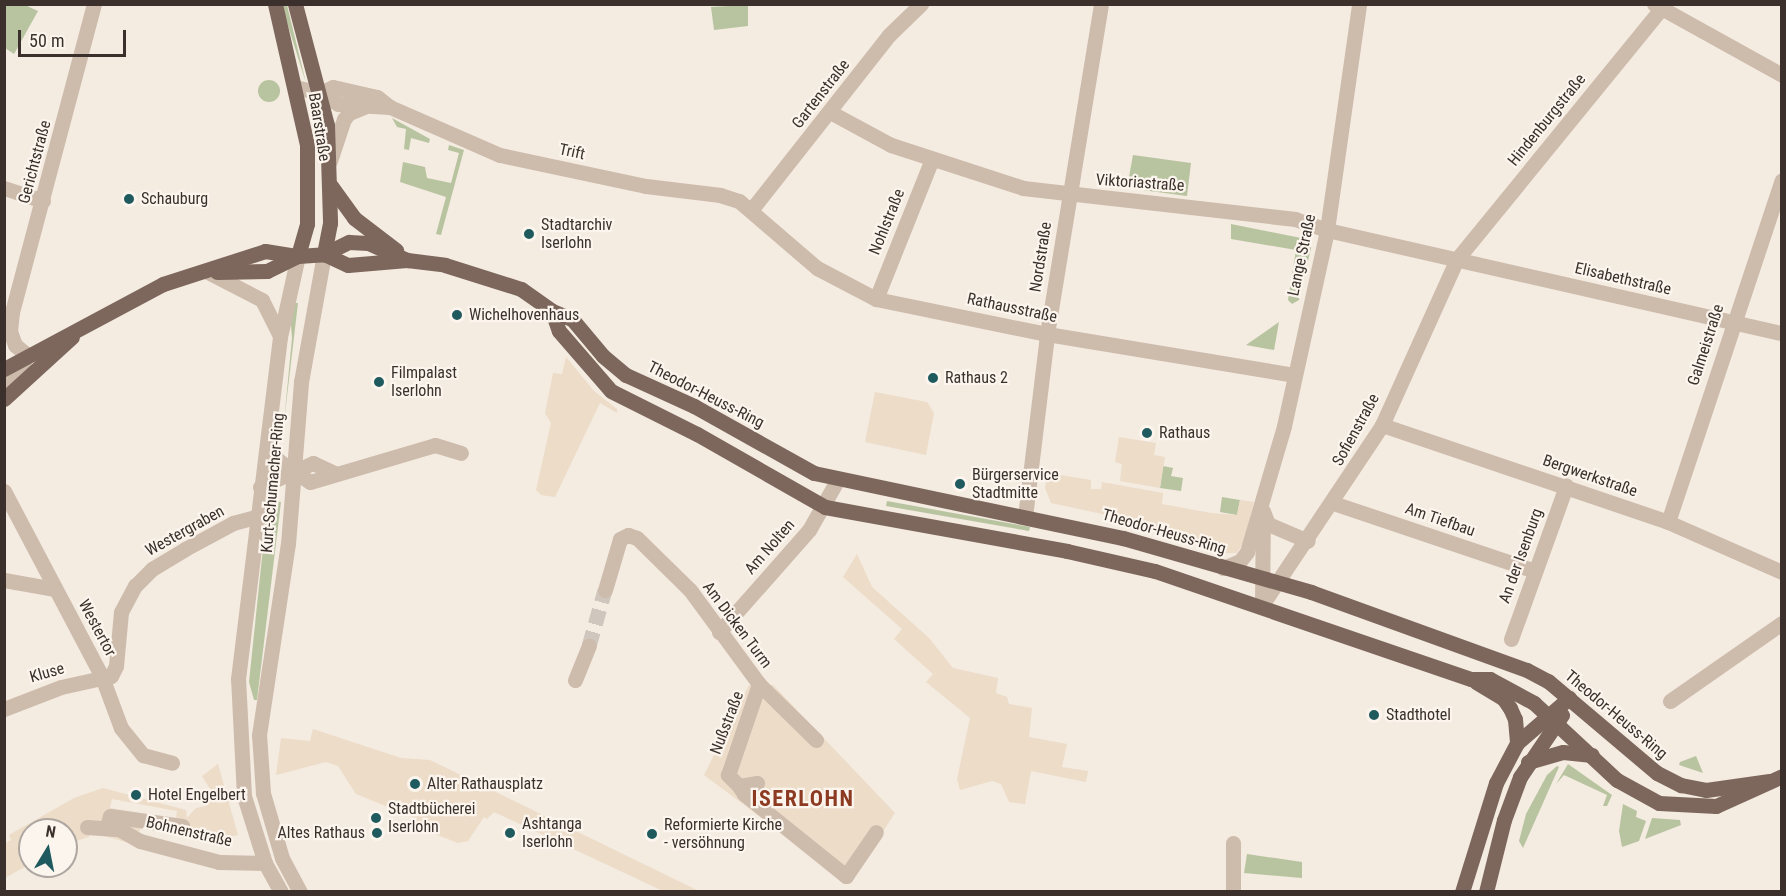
<!DOCTYPE html>
<meta charset="utf-8">
<style>
body{margin:0}
#map{position:relative;width:1786px;height:896px;overflow:hidden;background:#f4ebe1;font-family:"Roboto Condensed",sans-serif}
div>[style]{position:absolute}
[style*='--x']{left:calc(var(--x)*1px);top:calc(var(--y)*1px);width:calc(var(--w)*1px);rotate:calc(var(--a)*1deg)}
.green>*{inset:0;background:#b8c4a0}
.round{border-radius:50%}
.plaza>*{inset:0;background:#ecdcc8}
.minor-tunnel>*{height:15px;margin-top:-7.5px;transform-origin:0;background:repeating-linear-gradient(90deg,#cfc6bd 0 15px,transparent 0 23px)}
.minor>*{height:15px;margin:-7.5px;padding:0 7.5px;transform-origin:7.5px;border-radius:7.5px;background:#cdbbac}
.major>*{height:15px;margin:-7.5px;padding:0 7.5px;transform-origin:7.5px;border-radius:7.5px;background:#7d675c}
.dots>*{width:16px;height:16px;translate:-50% -50%;box-sizing:border-box;border:3px solid #fbf5ee;border-radius:50%}
span{translate:-50% -50%;white-space:nowrap;text-align:center;line-height:1.15;-webkit-text-stroke:4.5px #fbf5ee;paint-order:stroke}
.street-label{font-size:16px;color:#3b302b}
.poi-label{font-size:16px;color:#3b302b}
.left{translate:0 -50%;text-align:left}
.right{translate:-100% -50%;text-align:right}
.district-label{font-size:22px;color:#8c3b22;font-weight:700;letter-spacing:1.5px}
.frame{position:absolute;inset:0;border:6px solid #3b302b;pointer-events:none}
.north{position:absolute;left:18px;top:818px;width:60px;height:60px;box-sizing:border-box;background:#fbf5ee;border:2px solid #aea6a0;border-radius:50%;rotate:10deg;font-size:16px;font-weight:700;line-height:24px;text-align:center;color:#3b302b}
.north::after{content:'';display:block;margin:auto;width:21px;height:27px;background:#1f5a5e;clip-path:polygon(50% 0,100% 100%,50% 72%,0 100%)}
.scale{position:absolute;left:18px;top:30px;width:108px;height:27px;box-sizing:border-box;border:3px solid #3b302b;border-top:0;padding-left:8px;font-size:18px;line-height:21px;white-space:nowrap;color:#3b302b;-webkit-text-stroke:4px #fbf5ee;paint-order:stroke}
</style>
<div id="map">
<div class="green">
<i style="clip-path:polygon(5px 4px,25px 5px,38px 11px,14px 54px,5px 48px)"></i>
<i style="clip-path:polygon(283px 5px,287px 5px,306px 83px,285px 16px)"></i>
<i style="clip-path:polygon(748px 5px,748px 26px,714px 30px,711px 7px)"></i>
<i class="round" style="left:258px;top:80px;width:22px;height:22px"></i>
<i style="clip-path:polygon(392px 118px,430px 139px,429px 143px,411px 138px,409px 150px,404px 149px,406px 129px,397px 127px)"></i>
<i style="clip-path:polygon(449px 145px,464px 150px,441px 235px,436px 234px,446px 197px,400px 182px,403px 162px,425px 167px,427px 178px,451px 183px,459px 153px,448px 150px)"></i>
<i style="clip-path:polygon(1133px 155px,1191px 163px,1187px 196px,1127px 188px)"></i>
<i style="clip-path:polygon(1231px 224px,1306px 239px,1311px 248px,1299px 300px,1292px 304px,1288px 300px,1296px 250px,1231px 239px)"></i>
<i style="clip-path:polygon(289px 303px,298px 303px,284px 422px,292px 338px)"></i>
<i style="clip-path:polygon(1279px 322px,1274px 350px,1246px 345px)"></i>
<i style="clip-path:polygon(1163px 466px,1173px 468px,1171px 476px,1183px 478px,1181px 491px,1160px 488px)"></i>
<i style="clip-path:polygon(1222px 497px,1240px 500px,1237px 515px,1220px 512px)"></i>
<i style="clip-path:polygon(268px 500px,281px 502px,257px 700px,254px 700px,249px 682px)"></i>
<i style="clip-path:polygon(887px 501px,1030px 527px,1029px 531px,886px 506px)"></i>
<i style="clip-path:polygon(1696px 756px,1703px 773px,1679px 765px,1680px 762px)"></i>
<i style="clip-path:polygon(1568px 764px,1612px 795px,1607px 806px,1603px 806px,1607px 795px,1564px 775px,1556px 784px)"></i>
<i style="clip-path:polygon(1557px 766px,1559px 767px,1523px 848px,1519px 841px,1526px 814px,1547px 775px)"></i>
<i style="clip-path:polygon(1623px 804px,1637px 811px,1636px 817px,1646px 821px,1639px 841px,1622px 847px,1619px 831px)"></i>
<i style="clip-path:polygon(1652px 818px,1680px 820px,1681px 825px,1645px 839px)"></i>
<i style="clip-path:polygon(1247px 854px,1302px 862px,1302px 878px,1244px 873px)"></i>
</div>
<div class="plaza">
<i style="clip-path:polygon(566px 357px,594px 391px,617px 409px,617px 413px,600px 403px,555px 497px,541px 495px,536px 490px,551px 423px,545px 413px,553px 373px,562px 374px)"></i>
<i style="clip-path:polygon(875px 392px,927px 402px,934px 413px,926px 455px,865px 442px)"></i>
<i style="clip-path:polygon(1119px 437px,1156px 443px,1154px 455px,1165px 457px,1160px 488px,1120px 481px,1122px 464px,1115px 462px)"></i>
<i style="clip-path:polygon(1048px 473px,1091px 480px,1091px 489px,1101px 489px,1102px 482px,1163px 493px,1162px 504px,1211px 513px,1237px 515px,1240px 500px,1254px 502px,1244px 542px,1237px 553px,1222px 553px,1219px 547px,1180px 534px,1172px 536px,1121px 518px,1051px 503px,1045px 488px)"></i>
<i style="clip-path:polygon(857px 554px,872px 587px,929px 638px,953px 668px,998px 678px,996px 693px,1007px 697px,1009px 704px,1032px 708px,1029px 737px,1067px 744px,1062px 767px,1088px 771px,1086px 782px,1031px 771px,1025px 804px,1009px 802px,1001px 784px,992px 781px,960px 790px,957px 779px,970px 718px,926px 682px,933px 674px,894px 639px,902px 629px,843px 577px)"></i>
<i style="clip-path:polygon(749px 685px,773px 685px,895px 813px,849px 883px,704px 775px)"></i>
<i style="clip-path:polygon(313px 729px,401px 758px,430px 760px,699px 891px,663px 891px,494px 812px,487px 819px,484px 817px,468px 841px,458px 843px,409px 824px,413px 817px,356px 794px,338px 766px,326px 762px,276px 775px,281px 738px,310px 741px)"></i>
<i style="clip-path:polygon(evenodd,218px 764px,238px 835px,205px 842px,141px 828px,133px 844px,90px 832px,89px 837px,66px 844px,66px 830px,30px 830px,30px 864px,5px 878px,4px 844px,11px 840px,9px 835px,74px 798px,103px 788px,186px 810px,187px 818px,196px 808px,206px 806px,210px 789px,202px 776px,218px 764px,112px 799px,177px 811px,176px 819px,110px 808px,112px 799px)"></i>
</div>
<div class="minor-tunnel">
<i style="--x:589;--y:646;--w:58;--a:-74.1"></i>
</div>
<div class="minor">
<i style="--x:1654;--y:4;--w:146;--a:29"></i>
<i style="--x:295;--y:87;--w:26;--a:13"></i>
<i style="--x:320;--y:93;--w:21;--a:31"></i>
<i style="--x:338;--y:104;--w:52;--a:3.3"></i>
<i style="--x:320;--y:93;--w:14;--a:-25"></i>
<i style="--x:333;--y:87;--w:45;--a:12.8"></i>
<i style="--x:377;--y:97;--w:16;--a:38"></i>
<i style="--x:390;--y:107;--w:120;--a:23.6"></i>
<i style="--x:500;--y:155;--w:149;--a:12"></i>
<i style="--x:646;--y:186;--w:75;--a:6.9"></i>
<i style="--x:720;--y:195;--w:20;--a:18"></i>
<i style="--x:739;--y:201;--w:103;--a:40.7"></i>
<i style="--x:817;--y:268;--w:67;--a:27.7"></i>
<i style="--x:876;--y:299;--w:175;--a:11.6"></i>
<i style="--x:1047;--y:334;--w:250;--a:9.4"></i>
<i style="--x:830;--y:112;--w:69;--a:28.4"></i>
<i style="--x:891;--y:145;--w:139;--a:18"></i>
<i style="--x:1023;--y:188;--w:274;--a:6.5"></i>
<i style="--x:1295;--y:219;--w:34;--a:19"></i>
<i style="--x:1327;--y:230;--w:467;--a:12.8"></i>
<i style="--x:330;--y:161;--w:44;--a:-71.6"></i>
<i style="--x:344;--y:119;--w:8;--a:-50"></i>
<i style="--x:349;--y:113;--w:16;--a:-22"></i>
<i style="--x:4;--y:188;--w:41;--a:18.4"></i>
<i style="--x:752;--y:209;--w:221;--a:-51.8"></i>
<i style="--x:889;--y:35;--w:45;--a:-44.1"></i>
<i style="--x:208;--y:272;--w:61;--a:27.4"></i>
<i style="--x:262;--y:300;--w:40;--a:63.4"></i>
<i style="--x:876;--y:299;--w:151;--a:-68.2"></i>
<i style="--x:4;--y:387;--w:26;--a:-47"></i>
<i style="--x:22;--y:368;--w:15;--a:-74"></i>
<i style="--x:26;--y:354;--w:14;--a:-141"></i>
<i style="--x:15;--y:345;--w:15;--a:-110"></i>
<i style="--x:10;--y:331;--w:19;--a:-84"></i>
<i style="--x:12;--y:312;--w:319;--a:-75.1"></i>
<i style="--x:1382;--y:425;--w:302;--a:18.7"></i>
<i style="--x:1668;--y:522;--w:124;--a:23.7"></i>
<i style="--x:267;--y:444;--w:21;--a:55"></i>
<i style="--x:279;--y:461;--w:37;--a:34"></i>
<i style="--x:310;--y:482;--w:130;--a:-16.5"></i>
<i style="--x:435;--y:445;--w:27;--a:17"></i>
<i style="--x:260;--y:487;--w:58;--a:-24.4"></i>
<i style="--x:313;--y:463;--w:26;--a:25"></i>
<i style="--x:4;--y:491;--w:210;--a:62.2"></i>
<i style="--x:102;--y:677;--w:54;--a:69.6"></i>
<i style="--x:121;--y:728;--w:35;--a:51"></i>
<i style="--x:143;--y:755;--w:30;--a:15"></i>
<i style="--x:1333;--y:503;--w:213;--a:18.6"></i>
<i style="--x:1263;--y:511;--w:14;--a:69"></i>
<i style="--x:1268;--y:524;--w:43;--a:23"></i>
<i style="--x:1025;--y:517;--w:184;--a:-83.1"></i>
<i style="--x:1047;--y:334;--w:334;--a:-80.7"></i>
<i style="--x:1668;--y:522;--w:360;--a:-71.6"></i>
<i style="--x:1223;--y:568;--w:18;--a:-22"></i>
<i style="--x:1240;--y:561;--w:11;--a:-52"></i>
<i style="--x:1247;--y:552;--w:131;--a:-73.6"></i>
<i style="--x:1284;--y:426;--w:201;--a:-77.6"></i>
<i style="--x:1327;--y:230;--w:228;--a:-81.9"></i>
<i style="--x:4;--y:580;--w:52;--a:10"></i>
<i style="--x:605;--y:590;--w:53;--a:-73.6"></i>
<i style="--x:620;--y:539;--w:9;--a:-27"></i>
<i style="--x:628;--y:535;--w:9;--a:18"></i>
<i style="--x:637;--y:538;--w:74;--a:44.5"></i>
<i style="--x:690;--y:590;--w:117;--a:53.7"></i>
<i style="--x:759;--y:684;--w:80;--a:44.5"></i>
<i style="--x:1262;--y:605;--w:216;--a:-56.3"></i>
<i style="--x:1382;--y:425;--w:182;--a:-65.7"></i>
<i style="--x:1457;--y:259;--w:329;--a:-50.8"></i>
<i style="--x:1262;--y:605;--w:89;--a:-89.4"></i>
<i style="--x:719;--y:632;--w:136;--a:-48.6"></i>
<i style="--x:809;--y:530;--w:59;--a:-60.4"></i>
<i style="--x:1511;--y:639;--w:163;--a:-70.2"></i>
<i style="--x:575;--y:680;--w:37;--a:-68"></i>
<i style="--x:1670;--y:701;--w:136;--a:-34.9"></i>
<i style="--x:4;--y:709;--w:61;--a:-21.1"></i>
<i style="--x:61;--y:687;--w:51;--a:-12.4"></i>
<i style="--x:111;--y:676;--w:11;--a:-63"></i>
<i style="--x:116;--y:666;--w:54;--a:-84.7"></i>
<i style="--x:121;--y:612;--w:30;--a:-62"></i>
<i style="--x:135;--y:586;--w:24;--a:-45"></i>
<i style="--x:152;--y:569;--w:39;--a:-31"></i>
<i style="--x:185;--y:549;--w:55;--a:-28.4"></i>
<i style="--x:233;--y:523;--w:23;--a:-15"></i>
<i style="--x:757;--y:783;--w:18;--a:171"></i>
<i style="--x:739;--y:786;--w:16;--a:-135"></i>
<i style="--x:728;--y:775;--w:96;--a:-71.2"></i>
<i style="--x:739;--y:786;--w:9;--a:58"></i>
<i style="--x:744;--y:794;--w:131;--a:38.8"></i>
<i style="--x:846;--y:876;--w:53;--a:-55.7"></i>
<i style="--x:87;--y:827;--w:32;--a:4"></i>
<i style="--x:119;--y:829;--w:24;--a:30"></i>
<i style="--x:140;--y:841;--w:82;--a:14.9"></i>
<i style="--x:219;--y:862;--w:46;--a:1.2"></i>
<i style="--x:107;--y:827;--w:11;--a:-75"></i>
<i style="--x:110;--y:816;--w:73;--a:7.9"></i>
<i style="--x:281;--y:892;--w:33;--a:-119"></i>
<i style="--x:265;--y:863;--w:70;--a:-107.4"></i>
<i style="--x:244;--y:796;--w:117;--a:-92.9"></i>
<i style="--x:238;--y:679;--w:345;--a:-83"></i>
<i style="--x:280;--y:337;--w:83;--a:-77.5"></i>
<i style="--x:300;--y:892;--w:38;--a:-118"></i>
<i style="--x:282;--y:858;--w:68;--a:-106.3"></i>
<i style="--x:263;--y:793;--w:58;--a:-93.9"></i>
<i style="--x:259;--y:735;--w:193;--a:-81.4"></i>
<i style="--x:288;--y:544;--w:163;--a:-85.4"></i>
<i style="--x:301;--y:382;--w:130;--a:-79.8"></i>
<i style="--x:1233;--y:892;--w:49;--a:-90"></i>
</div>
<div class="major">
<i style="--x:275;--y:4;--w:145;--a:77.2"></i>
<i style="--x:307;--y:145;--w:79;--a:90"></i>
<i style="--x:307;--y:224;--w:33;--a:106"></i>
<i style="--x:295;--y:4;--w:125;--a:75.2"></i>
<i style="--x:327;--y:125;--w:98;--a:88.2"></i>
<i style="--x:330;--y:223;--w:32;--a:101"></i>
<i style="--x:331;--y:186;--w:39;--a:54"></i>
<i style="--x:354;--y:218;--w:53;--a:37.3"></i>
<i style="--x:324;--y:254;--w:26;--a:25"></i>
<i style="--x:348;--y:265;--w:59;--a:-4.8"></i>
<i style="--x:407;--y:260;--w:38;--a:7"></i>
<i style="--x:445;--y:265;--w:80;--a:17.5"></i>
<i style="--x:521;--y:289;--w:38;--a:35"></i>
<i style="--x:552;--y:311;--w:22;--a:22"></i>
<i style="--x:572;--y:319;--w:48;--a:50"></i>
<i style="--x:603;--y:356;--w:30;--a:40"></i>
<i style="--x:626;--y:375;--w:75;--a:24.5"></i>
<i style="--x:694;--y:406;--w:137;--a:29.2"></i>
<i style="--x:814;--y:473;--w:316;--a:11.9"></i>
<i style="--x:1123;--y:538;--w:196;--a:16"></i>
<i style="--x:1311;--y:592;--w:230;--a:19.9"></i>
<i style="--x:1527;--y:670;--w:24;--a:28"></i>
<i style="--x:1548;--y:681;--w:143;--a:40.2"></i>
<i style="--x:1657;--y:773;--w:27;--a:27"></i>
<i style="--x:1681;--y:785;--w:25;--a:11"></i>
<i style="--x:1706;--y:790;--w:64;--a:-8.1"></i>
<i style="--x:217;--y:272;--w:50;--a:-1.1"></i>
<i style="--x:267;--y:271;--w:34;--a:-26"></i>
<i style="--x:552;--y:311;--w:21;--a:71"></i>
<i style="--x:559;--y:331;--w:79;--a:49.1"></i>
<i style="--x:611;--y:391;--w:96;--a:26.6"></i>
<i style="--x:697;--y:434;--w:147;--a:29.7"></i>
<i style="--x:825;--y:507;--w:246;--a:10.3"></i>
<i style="--x:1067;--y:551;--w:90;--a:12.8"></i>
<i style="--x:1155;--y:571;--w:334;--a:18.9"></i>
<i style="--x:1471;--y:679;--w:19;--a:0"></i>
<i style="--x:1490;--y:679;--w:50;--a:28.6"></i>
<i style="--x:1534;--y:703;--w:113;--a:42.9"></i>
<i style="--x:1617;--y:780;--w:48;--a:28.7"></i>
<i style="--x:1659;--y:803;--w:57;--a:3"></i>
<i style="--x:1716;--y:806;--w:72;--a:-24.4"></i>
<i style="--x:4;--y:369;--w:180;--a:-28.1"></i>
<i style="--x:163;--y:284;--w:107;--a:-17.9"></i>
<i style="--x:265;--y:251;--w:33;--a:9"></i>
<i style="--x:298;--y:256;--w:26;--a:-4"></i>
<i style="--x:324;--y:254;--w:28;--a:-26"></i>
<i style="--x:349;--y:242;--w:19;--a:3"></i>
<i style="--x:368;--y:243;--w:43;--a:23.6"></i>
<i style="--x:4;--y:399;--w:92;--a:-42.4"></i>
<i style="--x:1476;--y:682;--w:31;--a:31"></i>
<i style="--x:1503;--y:698;--w:12;--a:55"></i>
<i style="--x:1510;--y:708;--w:12;--a:66"></i>
<i style="--x:1515;--y:719;--w:24;--a:85"></i>
<i style="--x:1528;--y:762;--w:36;--a:-16"></i>
<i style="--x:1563;--y:752;--w:29;--a:6"></i>
<i style="--x:1462;--y:892;--w:114;--a:-72.7"></i>
<i style="--x:1496;--y:783;--w:45;--a:-62.3"></i>
<i style="--x:1517;--y:743;--w:69;--a:-40.9"></i>
<i style="--x:1486;--y:892;--w:74;--a:-76"></i>
<i style="--x:1504;--y:820;--w:46;--a:-69.6"></i>
<i style="--x:1520;--y:777;--w:75;--a:-55.9"></i>
</div>
<div class="dots">
<i style="left:129px;top:199px;background:#1f5a5e"></i>
<i style="left:529px;top:234px;background:#1f5a5e"></i>
<i style="left:457px;top:315px;background:#1f5a5e"></i>
<i style="left:933px;top:378px;background:#1f5a5e"></i>
<i style="left:379px;top:382px;background:#1f5a5e"></i>
<i style="left:1147px;top:433px;background:#1f5a5e"></i>
<i style="left:960px;top:484px;background:#1f5a5e"></i>
<i style="left:1374px;top:715px;background:#1f5a5e"></i>
<i style="left:415px;top:784px;background:#1f5a5e"></i>
<i style="left:136px;top:795px;background:#1f5a5e"></i>
<i style="left:376px;top:818px;background:#1f5a5e"></i>
<i style="left:377px;top:833px;background:#1f5a5e"></i>
<i style="left:510px;top:833px;background:#1f5a5e"></i>
<i style="left:652px;top:834px;background:#1f5a5e"></i>
</div>
<div class="street-label">
<span style="left:821px;top:94px;rotate:-52deg">Gartenstraße</span>
<span style="left:1547px;top:120px;rotate:-51deg">Hindenburgstraße</span>
<span style="left:319px;top:127px;rotate:81deg">Baarstraße</span>
<span style="left:572px;top:152px;rotate:12deg">Trift</span>
<span style="left:35px;top:162px;rotate:-75deg">Gerichtstraße</span>
<span style="left:1140px;top:183px;rotate:4deg">Viktoriastraße</span>
<span style="left:887px;top:222px;rotate:-68deg">Nohlstraße</span>
<span style="left:1302px;top:255px;rotate:-78deg">Lange Straße</span>
<span style="left:1041px;top:257px;rotate:-81deg">Nordstraße</span>
<span style="left:1623px;top:279px;rotate:13deg">Elisabethstraße</span>
<span style="left:1012px;top:308px;rotate:12deg">Rathausstraße</span>
<span style="left:1706px;top:345px;rotate:-72deg">Galmeistraße</span>
<span style="left:706px;top:395px;rotate:27deg">Theodor-Heuss-Ring</span>
<span style="left:1356px;top:430px;rotate:-61deg">Sofienstraße</span>
<span style="left:1590px;top:476px;rotate:19deg">Bergwerkstraße</span>
<span style="left:273px;top:483px;rotate:-85deg">Kurt-Schumacher-Ring</span>
<span style="left:1440px;top:520px;rotate:19deg">Am Tiefbau</span>
<span style="left:185px;top:531px;rotate:-29deg">Westergraben</span>
<span style="left:1164px;top:532px;rotate:16deg">Theodor-Heuss-Ring</span>
<span style="left:770px;top:547px;rotate:-49deg">Am Nolten</span>
<span style="left:1521px;top:556px;rotate:-70deg">An der Isenburg</span>
<span style="left:737px;top:625px;rotate:53deg">Am Dicken Turm</span>
<span style="left:97px;top:628px;rotate:62deg">Westertor</span>
<span style="left:47px;top:673px;rotate:-16deg">Kluse</span>
<span style="left:1616px;top:715px;rotate:40deg">Theodor-Heuss-Ring</span>
<span style="left:727px;top:723px;rotate:-69deg">Nußstraße</span>
<span style="left:189px;top:832px;rotate:13deg">Bohnenstraße</span>
</div>
<div class="poi-label">
<span class="left" style="left:141px;top:199px">Schauburg</span>
<span class="left" style="left:541px;top:234px">Stadtarchiv<br>Iserlohn</span>
<span class="left" style="left:469px;top:315px">Wichelhovenhaus</span>
<span class="left" style="left:391px;top:382px">Filmpalast<br>Iserlohn</span>
<span class="left" style="left:945px;top:378px">Rathaus 2</span>
<span class="left" style="left:1159px;top:433px">Rathaus</span>
<span class="left" style="left:972px;top:484px">Bürgerservice<br>Stadtmitte</span>
<span class="left" style="left:1386px;top:715px">Stadthotel</span>
<span class="left" style="left:427px;top:784px">Alter Rathausplatz</span>
<span class="left" style="left:148px;top:795px">Hotel Engelbert</span>
<span class="left" style="left:388px;top:818px">Stadtbücherei<br>Iserlohn</span>
<span class="left" style="left:522px;top:833px">Ashtanga<br>Iserlohn</span>
<span class="left" style="left:664px;top:834px">Reformierte Kirche<br>- versöhnung</span>
<span class="right" style="left:365px;top:833px">Altes Rathaus</span>
</div>
<div class="district-label">
<span style="left:803px;top:799px">ISERLOHN</span>
</div>
<div class="frame"></div>
<div class="north">N</div>
<div class="scale">50 m</div>
</div>
